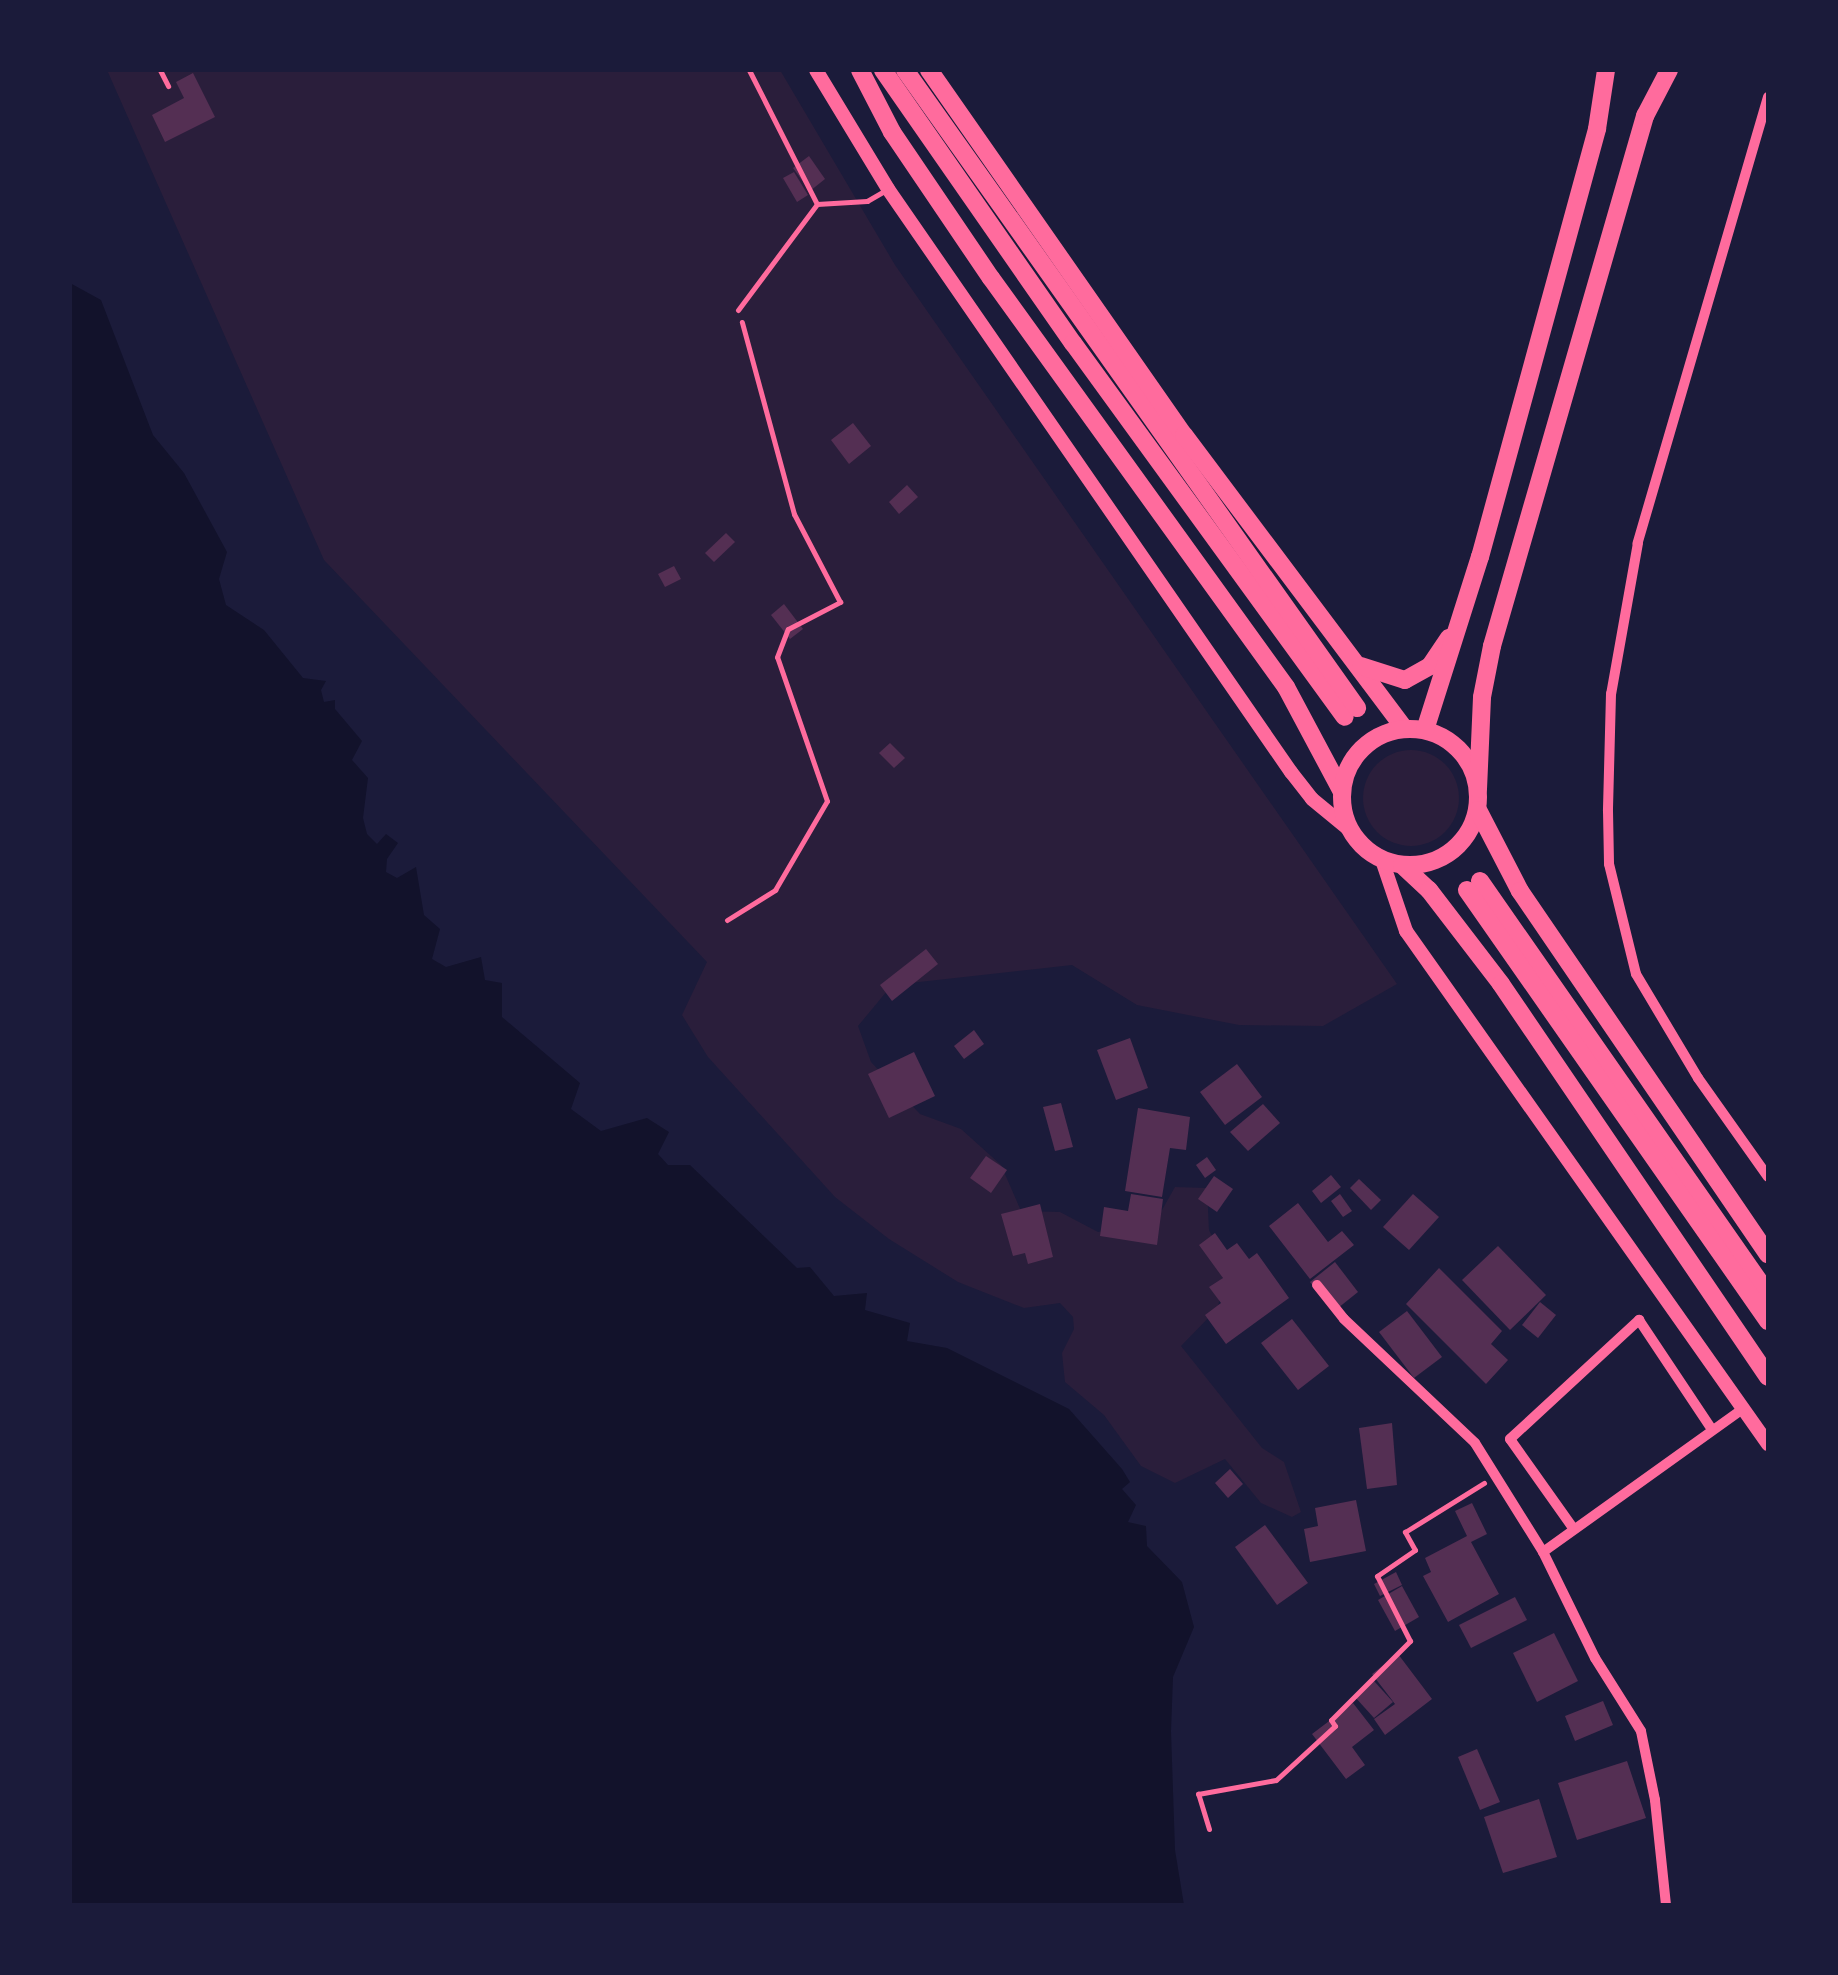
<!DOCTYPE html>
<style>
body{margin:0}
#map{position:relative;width:1838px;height:1975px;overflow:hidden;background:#1b1b3a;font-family:"DM Sans",sans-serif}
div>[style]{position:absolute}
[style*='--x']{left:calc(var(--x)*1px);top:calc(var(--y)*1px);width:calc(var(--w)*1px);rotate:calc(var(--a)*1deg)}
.green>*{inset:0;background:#2a1e3b}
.round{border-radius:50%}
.water>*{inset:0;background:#12122b}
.building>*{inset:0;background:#542f53}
.path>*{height:5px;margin:-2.5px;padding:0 2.5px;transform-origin:2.5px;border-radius:2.5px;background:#ff6b9d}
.service>*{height:5px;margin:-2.5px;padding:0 2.5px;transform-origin:2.5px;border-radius:2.5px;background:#ff6b9d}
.minor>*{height:10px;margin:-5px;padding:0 5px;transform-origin:5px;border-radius:5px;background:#ff6b9d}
.tertiary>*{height:14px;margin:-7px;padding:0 7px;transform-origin:7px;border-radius:7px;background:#ff6b9d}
.trunk>*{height:18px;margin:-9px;padding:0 9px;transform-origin:9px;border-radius:9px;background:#ff6b9d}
.trunk>.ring{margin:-9px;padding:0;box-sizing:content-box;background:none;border:18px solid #ff6b9d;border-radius:50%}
span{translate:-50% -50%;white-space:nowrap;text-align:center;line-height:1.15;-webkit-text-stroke:8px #1b1b3a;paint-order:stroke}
.frame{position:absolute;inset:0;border:72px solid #1b1b3a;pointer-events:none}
</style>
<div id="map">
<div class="green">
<i style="clip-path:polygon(107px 70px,780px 70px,895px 265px,1397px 984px,1323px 1026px,1239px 1025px,1137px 1005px,1072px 965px,892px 985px,858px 1026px,871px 1062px,920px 1114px,961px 1129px,1001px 1165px,1021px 1211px,1060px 1212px,1098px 1232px,1139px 1226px,1162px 1210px,1175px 1187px,1207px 1188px,1209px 1230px,1225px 1262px,1218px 1308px,1181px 1346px,1262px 1448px,1284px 1462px,1301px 1512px,1292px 1517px,1261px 1503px,1225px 1459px,1175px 1483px,1141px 1466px,1104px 1415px,1065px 1382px,1062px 1353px,1074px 1329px,1073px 1317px,1060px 1303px,1024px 1308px,958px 1282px,889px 1239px,835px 1197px,708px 1057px,682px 1015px,707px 962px,324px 560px)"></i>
<i class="round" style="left:1363px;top:750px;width:96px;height:96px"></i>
</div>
<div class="water">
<i style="clip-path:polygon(70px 283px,101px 300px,153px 435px,184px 473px,227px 552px,219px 579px,226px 605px,264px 630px,303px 678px,326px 681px,321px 690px,324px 702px,335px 700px,335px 709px,362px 741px,352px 760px,368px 778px,363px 818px,367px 834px,377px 844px,386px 834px,398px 843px,387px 859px,386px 872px,397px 878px,416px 867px,424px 915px,440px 929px,432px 959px,446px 967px,481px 957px,485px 980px,502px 983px,502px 1017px,580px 1083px,571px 1109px,601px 1131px,647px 1118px,669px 1132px,658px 1154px,668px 1165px,690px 1165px,797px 1268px,810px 1267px,834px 1296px,867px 1293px,865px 1310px,910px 1323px,907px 1341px,947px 1348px,1069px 1409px,1122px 1469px,1130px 1482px,1122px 1489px,1136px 1505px,1128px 1522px,1146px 1526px,1147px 1546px,1182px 1582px,1194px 1627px,1173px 1677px,1171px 1731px,1175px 1850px,1184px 1905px,70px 1905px)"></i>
</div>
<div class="building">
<i style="clip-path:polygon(193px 73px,215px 117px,165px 142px,152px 115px,184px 98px,176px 82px)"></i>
<i style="clip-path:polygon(809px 156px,825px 179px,810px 191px,793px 168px)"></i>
<i style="clip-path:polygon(794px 172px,808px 195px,797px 202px,783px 178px)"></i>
<i style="clip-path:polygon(853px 423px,871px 446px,849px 464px,831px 440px)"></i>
<i style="clip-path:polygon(907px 485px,918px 497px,899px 514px,889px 502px)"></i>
<i style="clip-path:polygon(726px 533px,735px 542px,714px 562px,705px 553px)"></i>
<i style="clip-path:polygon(674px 566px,681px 579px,665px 587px,658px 574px)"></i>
<i style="clip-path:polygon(784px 604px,803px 629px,790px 639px,771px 615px)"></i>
<i style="clip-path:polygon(890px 743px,905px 758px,894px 768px,879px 753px)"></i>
<i style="clip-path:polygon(926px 949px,938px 964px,892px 1001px,880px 985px)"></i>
<i style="clip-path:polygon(974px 1030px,984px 1044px,964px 1059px,954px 1046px)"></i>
<i style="clip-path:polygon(1130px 1038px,1148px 1088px,1116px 1100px,1097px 1050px)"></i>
<i style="clip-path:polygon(914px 1052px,935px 1096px,889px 1118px,868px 1074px)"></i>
<i style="clip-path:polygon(1237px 1064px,1262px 1097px,1225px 1125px,1200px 1092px)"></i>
<i style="clip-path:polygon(1061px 1103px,1073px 1147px,1055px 1151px,1043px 1107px)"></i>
<i style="clip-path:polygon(1263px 1104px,1280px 1123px,1248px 1151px,1230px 1132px)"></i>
<i style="clip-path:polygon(1138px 1108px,1190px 1117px,1186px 1150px,1170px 1148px,1162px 1197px,1125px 1191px)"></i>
<i style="clip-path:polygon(986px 1156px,1007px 1170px,991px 1193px,970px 1178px)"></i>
<i style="clip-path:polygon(1207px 1157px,1216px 1170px,1205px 1178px,1196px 1165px)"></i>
<i style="clip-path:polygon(1331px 1175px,1341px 1187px,1321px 1203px,1312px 1191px)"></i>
<i style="clip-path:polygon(1214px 1176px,1233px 1189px,1217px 1212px,1198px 1199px)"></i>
<i style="clip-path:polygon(1359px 1179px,1381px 1200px,1371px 1210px,1350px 1188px)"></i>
<i style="clip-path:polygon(1131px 1194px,1163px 1199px,1157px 1245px,1100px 1236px,1104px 1207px,1128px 1211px)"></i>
<i style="clip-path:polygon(1340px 1194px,1352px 1211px,1343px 1217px,1331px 1201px)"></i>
<i style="clip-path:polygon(1413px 1194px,1439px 1217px,1409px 1250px,1383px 1227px)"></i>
<i style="clip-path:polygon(1298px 1203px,1328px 1242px,1342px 1231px,1354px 1245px,1310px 1279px,1269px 1226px)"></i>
<i style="clip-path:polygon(1040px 1204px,1053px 1257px,1028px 1264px,1025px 1253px,1013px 1256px,1001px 1214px)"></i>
<i style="clip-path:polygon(1215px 1233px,1227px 1250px,1237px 1243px,1249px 1259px,1257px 1253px,1289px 1298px,1226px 1344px,1205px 1315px,1221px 1303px,1209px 1287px,1223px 1278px,1199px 1245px)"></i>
<i style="clip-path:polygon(1498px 1246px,1546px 1295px,1510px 1330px,1462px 1280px)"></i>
<i style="clip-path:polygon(1335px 1262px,1358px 1292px,1333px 1312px,1310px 1282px)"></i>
<i style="clip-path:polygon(1439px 1268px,1502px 1331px,1491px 1344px,1508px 1360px,1486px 1384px,1406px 1304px)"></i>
<i style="clip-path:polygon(1540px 1302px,1556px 1315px,1538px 1338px,1522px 1325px)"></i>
<i style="clip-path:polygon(1407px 1311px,1442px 1357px,1414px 1378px,1379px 1332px)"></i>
<i style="clip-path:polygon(1292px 1319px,1329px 1366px,1298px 1390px,1261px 1343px)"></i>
<i style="clip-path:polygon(1392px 1423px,1397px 1485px,1367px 1489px,1359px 1428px)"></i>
<i style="clip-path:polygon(1230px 1469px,1243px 1484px,1228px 1498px,1215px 1483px)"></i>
<i style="clip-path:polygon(1356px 1500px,1366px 1551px,1310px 1562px,1304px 1529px,1318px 1526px,1315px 1508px)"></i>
<i style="clip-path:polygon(1472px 1503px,1487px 1534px,1471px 1542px,1499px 1594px,1448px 1622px,1423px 1576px,1431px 1572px,1425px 1558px,1467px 1536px,1455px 1511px)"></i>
<i style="clip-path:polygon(1265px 1525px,1308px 1583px,1277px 1605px,1235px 1547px)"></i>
<i style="clip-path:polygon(1396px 1572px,1402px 1585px,1380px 1596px,1374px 1584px)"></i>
<i style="clip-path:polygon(1402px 1586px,1419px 1617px,1395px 1631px,1378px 1600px)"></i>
<i style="clip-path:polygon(1515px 1597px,1527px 1620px,1471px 1648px,1459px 1625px)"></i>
<i style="clip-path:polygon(1554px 1633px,1578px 1681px,1537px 1702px,1513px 1653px)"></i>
<i style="clip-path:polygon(1398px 1654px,1432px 1699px,1385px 1735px,1374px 1719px,1395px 1704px,1372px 1674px)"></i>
<i style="clip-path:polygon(1374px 1681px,1393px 1702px,1374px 1718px,1355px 1697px)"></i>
<i style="clip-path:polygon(1603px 1701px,1613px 1725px,1575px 1741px,1565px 1716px)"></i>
<i style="clip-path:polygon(1353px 1703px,1374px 1730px,1352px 1747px,1365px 1765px,1346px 1779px,1312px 1734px)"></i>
<i style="clip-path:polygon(1477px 1749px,1500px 1802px,1480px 1810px,1458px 1757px)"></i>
<i style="clip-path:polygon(1627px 1761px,1646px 1818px,1577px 1840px,1558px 1783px)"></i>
<i style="clip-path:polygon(1539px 1799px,1557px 1857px,1503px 1873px,1484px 1817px)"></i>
</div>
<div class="path">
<i style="--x:160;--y:70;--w:18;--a:63"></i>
<i style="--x:727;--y:920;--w:57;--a:-32"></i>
<i style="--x:775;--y:890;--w:103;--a:-59.7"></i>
<i style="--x:827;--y:801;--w:152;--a:-109.1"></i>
<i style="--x:777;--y:657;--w:30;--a:-69"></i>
<i style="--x:788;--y:629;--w:59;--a:-27.4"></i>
<i style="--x:840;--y:602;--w:99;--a:-117.6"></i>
<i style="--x:794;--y:514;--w:199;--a:-105.2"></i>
<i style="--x:1209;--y:1829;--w:37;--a:-107"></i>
<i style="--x:1198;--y:1794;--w:79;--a:-10.2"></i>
<i style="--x:1276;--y:1780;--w:80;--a:-42.5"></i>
<i style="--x:1335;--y:1726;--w:7;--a:-124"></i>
<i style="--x:1331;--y:1720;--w:112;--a:-45"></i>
<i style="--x:1410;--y:1641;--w:73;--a:-116.9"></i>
<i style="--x:1377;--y:1576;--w:46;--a:-34.4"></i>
<i style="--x:1415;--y:1550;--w:21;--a:-119"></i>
<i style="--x:1405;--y:1532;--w:93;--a:-31.8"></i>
</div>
<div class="service">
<i style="--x:749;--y:70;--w:150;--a:63.1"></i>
<i style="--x:817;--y:204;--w:50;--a:-3.4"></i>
<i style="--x:867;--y:201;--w:22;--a:-30"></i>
<i style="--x:738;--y:310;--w:132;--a:-53.3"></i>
</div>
<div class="minor">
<i style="--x:1768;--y:97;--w:465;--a:106.3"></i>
<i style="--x:1638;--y:543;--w:153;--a:100.1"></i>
<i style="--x:1611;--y:694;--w:117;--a:91.5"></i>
<i style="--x:1608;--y:811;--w:53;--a:88.9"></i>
<i style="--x:1609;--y:864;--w:113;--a:76.2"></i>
<i style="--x:1636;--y:974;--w:121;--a:59.2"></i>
<i style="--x:1698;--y:1078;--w:121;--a:54.7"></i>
<i style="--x:1317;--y:1285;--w:43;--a:51.5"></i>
<i style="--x:1344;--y:1319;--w:180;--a:43.4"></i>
<i style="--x:1475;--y:1443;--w:128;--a:58"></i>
<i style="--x:1573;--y:1528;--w:109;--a:-125.3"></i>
<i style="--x:1510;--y:1439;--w:176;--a:-42.7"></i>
<i style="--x:1639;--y:1320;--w:130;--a:56.3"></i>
<i style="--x:1666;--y:1905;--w:106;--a:-96"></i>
<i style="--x:1655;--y:1800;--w:70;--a:-101.5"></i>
<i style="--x:1641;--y:1731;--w:86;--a:-122.2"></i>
<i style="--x:1595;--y:1658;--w:118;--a:-116.1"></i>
<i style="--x:1543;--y:1552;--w:246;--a:-35.6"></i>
</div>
<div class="tertiary">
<i style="--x:816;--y:70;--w:139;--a:58.8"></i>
<i style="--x:888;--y:189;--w:709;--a:55.35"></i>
<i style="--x:1291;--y:772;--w:34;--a:52"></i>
<i style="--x:1312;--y:799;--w:50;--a:39.4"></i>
<i style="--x:1382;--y:860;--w:75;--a:71.3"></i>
<i style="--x:1406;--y:931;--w:628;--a:54.79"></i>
</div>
<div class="trunk">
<i style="--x:860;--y:70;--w:70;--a:62.7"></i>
<i style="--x:892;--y:132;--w:176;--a:55.9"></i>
<i style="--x:991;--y:278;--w:504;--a:54.2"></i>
<i style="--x:1286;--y:687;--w:117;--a:61.9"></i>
<i style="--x:883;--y:70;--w:333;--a:55.2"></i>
<i style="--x:1073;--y:343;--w:462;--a:54"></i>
<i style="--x:905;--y:70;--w:782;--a:54.68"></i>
<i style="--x:929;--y:70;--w:445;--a:55.1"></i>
<i style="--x:1184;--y:435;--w:366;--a:53.1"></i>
<i style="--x:1361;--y:666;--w:46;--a:17.7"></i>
<i style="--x:1405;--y:680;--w:29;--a:-29"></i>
<i style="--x:1430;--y:666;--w:34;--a:-56"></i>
<i class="ring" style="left:1342px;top:729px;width:118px;height:118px"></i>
<i style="--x:1425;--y:730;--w:182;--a:-72.4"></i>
<i style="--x:1480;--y:557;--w:444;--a:-74.7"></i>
<i style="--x:1597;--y:129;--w:60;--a:-81.3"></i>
<i style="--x:1478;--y:789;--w:92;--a:-87.5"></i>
<i style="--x:1482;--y:697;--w:52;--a:-78.9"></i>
<i style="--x:1492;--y:646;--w:552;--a:-73.9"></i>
<i style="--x:1645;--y:116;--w:52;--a:-62.4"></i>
<i style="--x:1478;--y:810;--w:91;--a:62.6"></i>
<i style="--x:1520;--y:891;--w:440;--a:55.7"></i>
<i style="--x:1402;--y:865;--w:37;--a:43"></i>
<i style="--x:1429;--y:890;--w:118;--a:52.5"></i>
<i style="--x:1501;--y:984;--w:475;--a:55.8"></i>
<i style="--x:1480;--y:881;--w:504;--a:55.11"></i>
<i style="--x:1467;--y:890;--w:526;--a:55.07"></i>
</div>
<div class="frame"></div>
</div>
